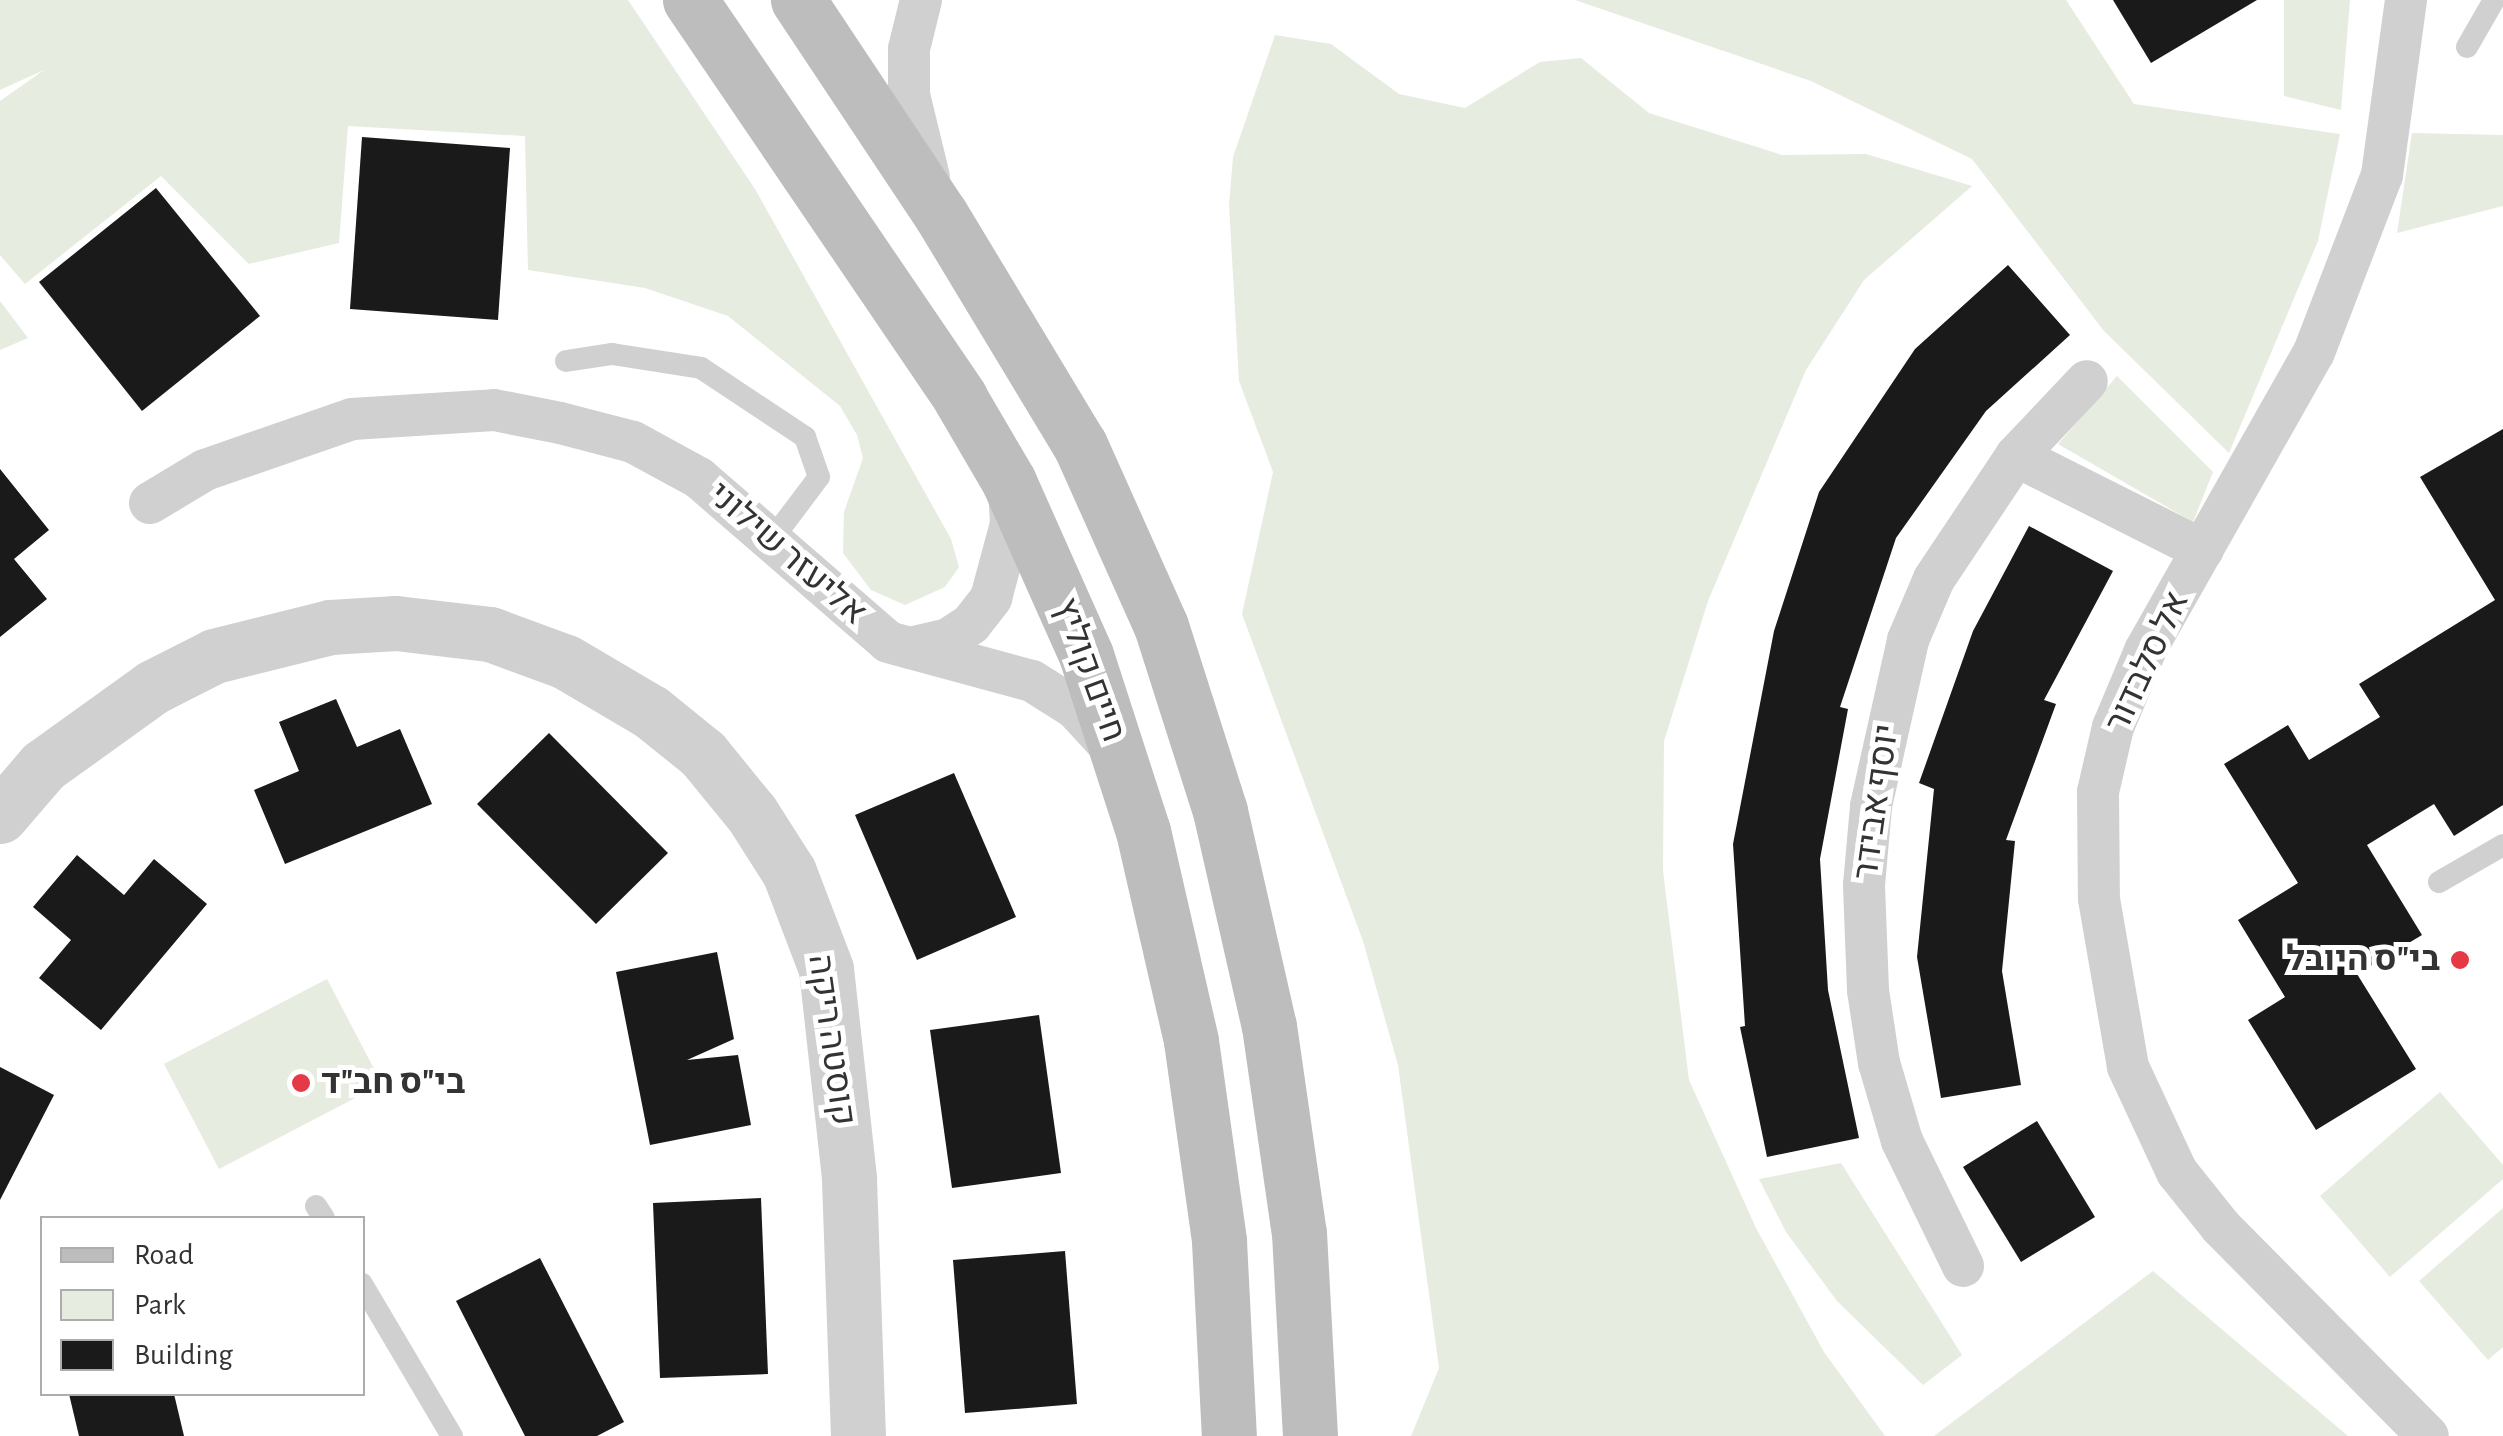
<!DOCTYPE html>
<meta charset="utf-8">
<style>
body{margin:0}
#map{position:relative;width:2503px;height:1436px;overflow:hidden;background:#fff;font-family:"Alegreya Sans",Heebo,sans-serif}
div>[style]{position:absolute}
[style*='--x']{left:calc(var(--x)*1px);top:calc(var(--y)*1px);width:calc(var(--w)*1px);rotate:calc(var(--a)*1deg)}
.green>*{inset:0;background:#e6ecdf}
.building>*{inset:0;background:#1a1a1a}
.service>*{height:22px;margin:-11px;padding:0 11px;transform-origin:11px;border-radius:11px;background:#d0d0d0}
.minor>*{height:42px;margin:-21px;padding:0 21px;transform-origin:21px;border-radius:21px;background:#d0d0d0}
.tertiary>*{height:55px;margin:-27.5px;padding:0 27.5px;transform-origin:27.5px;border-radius:27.5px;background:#d0d0d0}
.secondary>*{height:55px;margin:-27.5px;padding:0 27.5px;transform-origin:27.5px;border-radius:27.5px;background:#bdbdbd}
.dots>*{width:28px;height:28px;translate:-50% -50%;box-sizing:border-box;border:5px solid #fff;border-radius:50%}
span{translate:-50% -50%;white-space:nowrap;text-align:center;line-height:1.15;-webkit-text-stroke:10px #fff;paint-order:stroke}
.street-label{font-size:35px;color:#333}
.poi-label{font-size:35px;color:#333;font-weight:700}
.right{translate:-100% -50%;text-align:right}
.left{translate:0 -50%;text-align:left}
.legend{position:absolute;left:40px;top:1216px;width:325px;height:180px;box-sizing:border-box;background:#fff;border:2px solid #adadad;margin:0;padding:12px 18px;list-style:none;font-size:30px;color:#333}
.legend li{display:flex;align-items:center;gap:20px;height:50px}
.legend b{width:50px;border:2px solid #adadad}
</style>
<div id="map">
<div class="green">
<i style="clip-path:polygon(0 0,628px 0,755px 189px,951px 539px,959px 567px,945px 587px,905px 605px,871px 590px,843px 553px,844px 512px,863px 458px,857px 435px,840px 406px,728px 316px,645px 288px,528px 270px,525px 136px,348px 126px,339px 243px,249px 264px,161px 176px,25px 284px,0 255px,0 101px,44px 70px,0 90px)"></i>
<i style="clip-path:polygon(1575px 0,2066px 0,2134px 104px,2340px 134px,2318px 241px,2229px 453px,2104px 331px,1972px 159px,1811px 81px)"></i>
<i style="clip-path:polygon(2284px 0,2350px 0,2341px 110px,2284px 96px)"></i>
<i style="clip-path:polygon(1275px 35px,1331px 44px,1399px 94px,1465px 108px,1540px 62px,1581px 58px,1649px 113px,1782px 155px,1866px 154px,1972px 186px,1864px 280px,1806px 370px,1708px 601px,1664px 741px,1663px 871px,1689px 1080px,1756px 1228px,1824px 1352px,1885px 1436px,1411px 1436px,1439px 1368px,1398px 1065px,1363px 941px,1242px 614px,1273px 472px,1239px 381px,1229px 205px,1233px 157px)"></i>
<i style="clip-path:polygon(2412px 133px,2503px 135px,2503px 206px,2397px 233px)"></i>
<i style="clip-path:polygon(0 301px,28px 338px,0 350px)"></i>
<i style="clip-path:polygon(2117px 376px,2213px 472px,2193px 522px,2058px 444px)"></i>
<i style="clip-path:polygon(327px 979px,382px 1084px,219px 1169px,164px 1064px)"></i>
<i style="clip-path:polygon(2440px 1092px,2503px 1165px,2503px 1179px,2390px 1277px,2320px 1196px)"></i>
<i style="clip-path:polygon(1841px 1163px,1962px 1355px,1923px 1385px,1837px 1301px,1786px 1232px,1759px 1179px)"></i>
<i style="clip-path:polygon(2503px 1208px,2503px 1347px,2488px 1360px,2419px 1281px)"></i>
<i style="clip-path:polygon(2153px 1271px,2348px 1436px,1934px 1436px)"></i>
</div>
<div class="building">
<i style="clip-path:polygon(2113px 0,2257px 0,2151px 63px)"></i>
<i style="clip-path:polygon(362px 137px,510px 148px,498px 320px,350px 309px)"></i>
<i style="clip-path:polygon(156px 188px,260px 316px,142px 411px,39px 282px)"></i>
<i style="clip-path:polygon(2008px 265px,2070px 335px,1986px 411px,1896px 538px,1840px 707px,1848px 709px,1820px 859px,1828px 990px,1859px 1138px,1767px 1157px,1740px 1027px,1745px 1026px,1733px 844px,1774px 631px,1819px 492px,1915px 349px)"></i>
<i style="clip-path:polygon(2503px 429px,2503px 805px,2454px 836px,2434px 804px,2367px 845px,2422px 935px,2357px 974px,2416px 1069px,2316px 1130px,2248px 1020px,2285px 997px,2238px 920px,2298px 883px,2224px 764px,2288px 725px,2309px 760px,2380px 717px,2359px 684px,2495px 600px,2420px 477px)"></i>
<i style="clip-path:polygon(0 469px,49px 530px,14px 559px,47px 599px,0 637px)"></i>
<i style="clip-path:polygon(2029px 526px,2113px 571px,2044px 700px,2056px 704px,2006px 840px,2015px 841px,2002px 971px,2021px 1085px,1941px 1098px,1917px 957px,1934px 789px,1919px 783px,1973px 631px)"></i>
<i style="clip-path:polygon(336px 699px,357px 747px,400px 729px,432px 804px,285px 864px,254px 790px,299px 771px,279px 722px)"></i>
<i style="clip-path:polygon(549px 733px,668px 853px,596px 924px,477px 804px)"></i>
<i style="clip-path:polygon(954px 773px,1016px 917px,917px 960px,855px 815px)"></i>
<i style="clip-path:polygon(77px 855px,124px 895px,154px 859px,207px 904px,101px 1030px,39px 978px,71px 940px,33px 907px)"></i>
<i style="clip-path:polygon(717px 952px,734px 1039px,687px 1060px,738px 1055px,751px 1125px,650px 1145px,616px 972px)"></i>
<i style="clip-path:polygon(1039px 1015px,1061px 1173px,952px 1188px,930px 1030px)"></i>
<i style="clip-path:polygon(0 1067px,54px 1095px,0 1200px)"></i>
<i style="clip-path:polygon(2037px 1121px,2095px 1217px,2021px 1262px,1963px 1167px)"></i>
<i style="clip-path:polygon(761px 1198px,768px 1374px,660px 1378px,653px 1203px)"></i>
<i style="clip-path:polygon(1065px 1251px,1077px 1404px,965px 1413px,953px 1260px)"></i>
<i style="clip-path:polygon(540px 1258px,624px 1422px,597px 1436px,525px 1436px,456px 1301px)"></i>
<i style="clip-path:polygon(69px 1394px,174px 1394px,184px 1436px,79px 1436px)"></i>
</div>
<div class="service">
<i style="--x:2467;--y:47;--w:54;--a:-60.1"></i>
<i style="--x:566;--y:361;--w:47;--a:-8.7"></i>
<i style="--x:612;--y:354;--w:90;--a:8.9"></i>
<i style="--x:701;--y:368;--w:125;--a:33.6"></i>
<i style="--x:805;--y:437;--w:42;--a:70.7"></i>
<i style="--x:819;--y:477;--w:76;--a:127"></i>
<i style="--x:2439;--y:882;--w:74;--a:-30"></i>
<i style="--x:316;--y:1206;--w:14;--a:56"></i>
<i style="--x:362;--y:1284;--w:177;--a:59.4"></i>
</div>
<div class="minor">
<i style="--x:921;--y:0;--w:50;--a:103.8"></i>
<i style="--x:909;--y:49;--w:46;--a:90"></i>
<i style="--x:909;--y:95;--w:84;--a:76.3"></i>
<i style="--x:2406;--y:0;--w:177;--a:97.8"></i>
<i style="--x:2382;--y:175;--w:190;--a:111"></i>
<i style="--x:2314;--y:352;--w:343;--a:119.5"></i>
<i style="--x:2145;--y:651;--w:82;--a:112.8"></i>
<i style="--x:2113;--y:727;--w:67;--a:103"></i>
<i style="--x:2098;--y:792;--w:107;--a:89.5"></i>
<i style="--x:2099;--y:899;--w:170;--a:80.2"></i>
<i style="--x:2128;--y:1067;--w:116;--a:65"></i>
<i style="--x:2177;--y:1172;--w:70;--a:51.3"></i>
<i style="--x:2221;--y:1227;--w:294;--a:45.3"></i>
<i style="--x:2016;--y:456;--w:209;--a:26.7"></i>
<i style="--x:150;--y:503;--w:64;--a:-31"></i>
<i style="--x:205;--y:470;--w:156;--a:-19.1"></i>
<i style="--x:352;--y:419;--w:142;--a:-3.6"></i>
<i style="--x:494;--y:410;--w:67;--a:11.1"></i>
<i style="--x:560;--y:423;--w:75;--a:14.6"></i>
<i style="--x:633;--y:442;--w:75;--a:28.6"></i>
<i style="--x:699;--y:478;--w:250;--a:40.9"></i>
<i style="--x:888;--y:642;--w:149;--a:15.2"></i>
<i style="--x:1032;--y:681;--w:51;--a:32.1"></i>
<i style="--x:1075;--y:708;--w:53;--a:47.3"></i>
<i style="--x:910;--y:648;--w:39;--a:-13"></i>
<i style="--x:948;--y:639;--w:27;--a:-33"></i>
<i style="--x:971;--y:624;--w:33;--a:-52"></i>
<i style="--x:991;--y:598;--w:77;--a:-74.9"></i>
<i style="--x:1011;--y:524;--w:38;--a:-93"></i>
<i style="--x:1963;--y:1266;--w:139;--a:-116"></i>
<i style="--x:1902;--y:1141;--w:81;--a:-106.4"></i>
<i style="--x:1879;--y:1063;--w:74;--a:-98.6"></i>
<i style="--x:1868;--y:990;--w:105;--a:-92.2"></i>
<i style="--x:1864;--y:885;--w:79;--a:-84.9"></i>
<i style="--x:1871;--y:806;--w:170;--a:-77.4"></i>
<i style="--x:1908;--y:640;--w:66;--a:-66.9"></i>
<i style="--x:1934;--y:579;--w:148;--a:-56.3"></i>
<i style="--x:2016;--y:456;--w:103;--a:-46.6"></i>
</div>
<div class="tertiary">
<i style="--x:0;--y:816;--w:66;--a:-49.3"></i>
<i style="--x:43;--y:766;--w:135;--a:-35.7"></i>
<i style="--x:153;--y:687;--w:68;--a:-26.9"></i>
<i style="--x:214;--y:656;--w:120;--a:-14"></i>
<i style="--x:330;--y:627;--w:66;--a:-3.5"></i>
<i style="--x:396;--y:623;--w:95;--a:6.7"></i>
<i style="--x:490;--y:634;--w:81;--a:20.2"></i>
<i style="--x:566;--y:662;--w:99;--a:30.5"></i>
<i style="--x:651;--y:712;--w:67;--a:38.9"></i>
<i style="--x:703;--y:754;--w:77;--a:50.8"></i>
<i style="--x:752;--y:814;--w:69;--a:57.5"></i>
<i style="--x:789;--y:872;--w:104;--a:69.1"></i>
<i style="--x:826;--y:969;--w:211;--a:83.7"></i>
<i style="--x:849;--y:1179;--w:257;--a:88"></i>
</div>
<div class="secondary">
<i style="--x:690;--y:0;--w:481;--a:55.8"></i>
<i style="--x:960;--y:398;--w:97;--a:59.7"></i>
<i style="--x:1009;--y:482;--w:189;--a:66"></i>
<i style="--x:1086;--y:655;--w:185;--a:72.1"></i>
<i style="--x:1143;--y:831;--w:215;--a:77.1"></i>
<i style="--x:1191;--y:1041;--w:202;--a:82"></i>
<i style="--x:1219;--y:1241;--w:195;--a:87.1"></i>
<i style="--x:798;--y:0;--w:258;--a:56.4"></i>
<i style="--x:941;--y:215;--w:269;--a:58.9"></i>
<i style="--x:1080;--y:445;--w:198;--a:65.9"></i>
<i style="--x:1161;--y:626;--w:194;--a:72.3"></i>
<i style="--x:1220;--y:811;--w:221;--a:77.2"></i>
<i style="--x:1269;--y:1026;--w:209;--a:81.8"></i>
<i style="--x:1299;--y:1233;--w:203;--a:86.9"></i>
</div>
<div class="dots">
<i style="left:2460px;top:960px;background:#e63946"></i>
<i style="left:301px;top:1083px;background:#e63946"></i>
</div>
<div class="street-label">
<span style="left:787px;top:554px;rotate:41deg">אליעזר שילוני</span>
<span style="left:2148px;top:662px;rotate:-65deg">אל סלבדור</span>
<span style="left:1089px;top:670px;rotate:70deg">חיים קוליץ</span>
<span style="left:1877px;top:802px;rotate:-82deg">יוסף אבידר</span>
<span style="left:831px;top:1040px;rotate:82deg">קוסטה ריקה</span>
</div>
<div class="poi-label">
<span class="right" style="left:2440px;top:960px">בי"ס היובל</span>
<span class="left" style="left:321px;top:1083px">בי"ס חב"ד</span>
</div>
<ul class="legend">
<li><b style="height:12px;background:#bdbdbd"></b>Road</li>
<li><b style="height:28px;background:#e6ecdf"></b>Park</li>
<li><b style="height:28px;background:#1a1a1a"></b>Building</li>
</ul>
</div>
